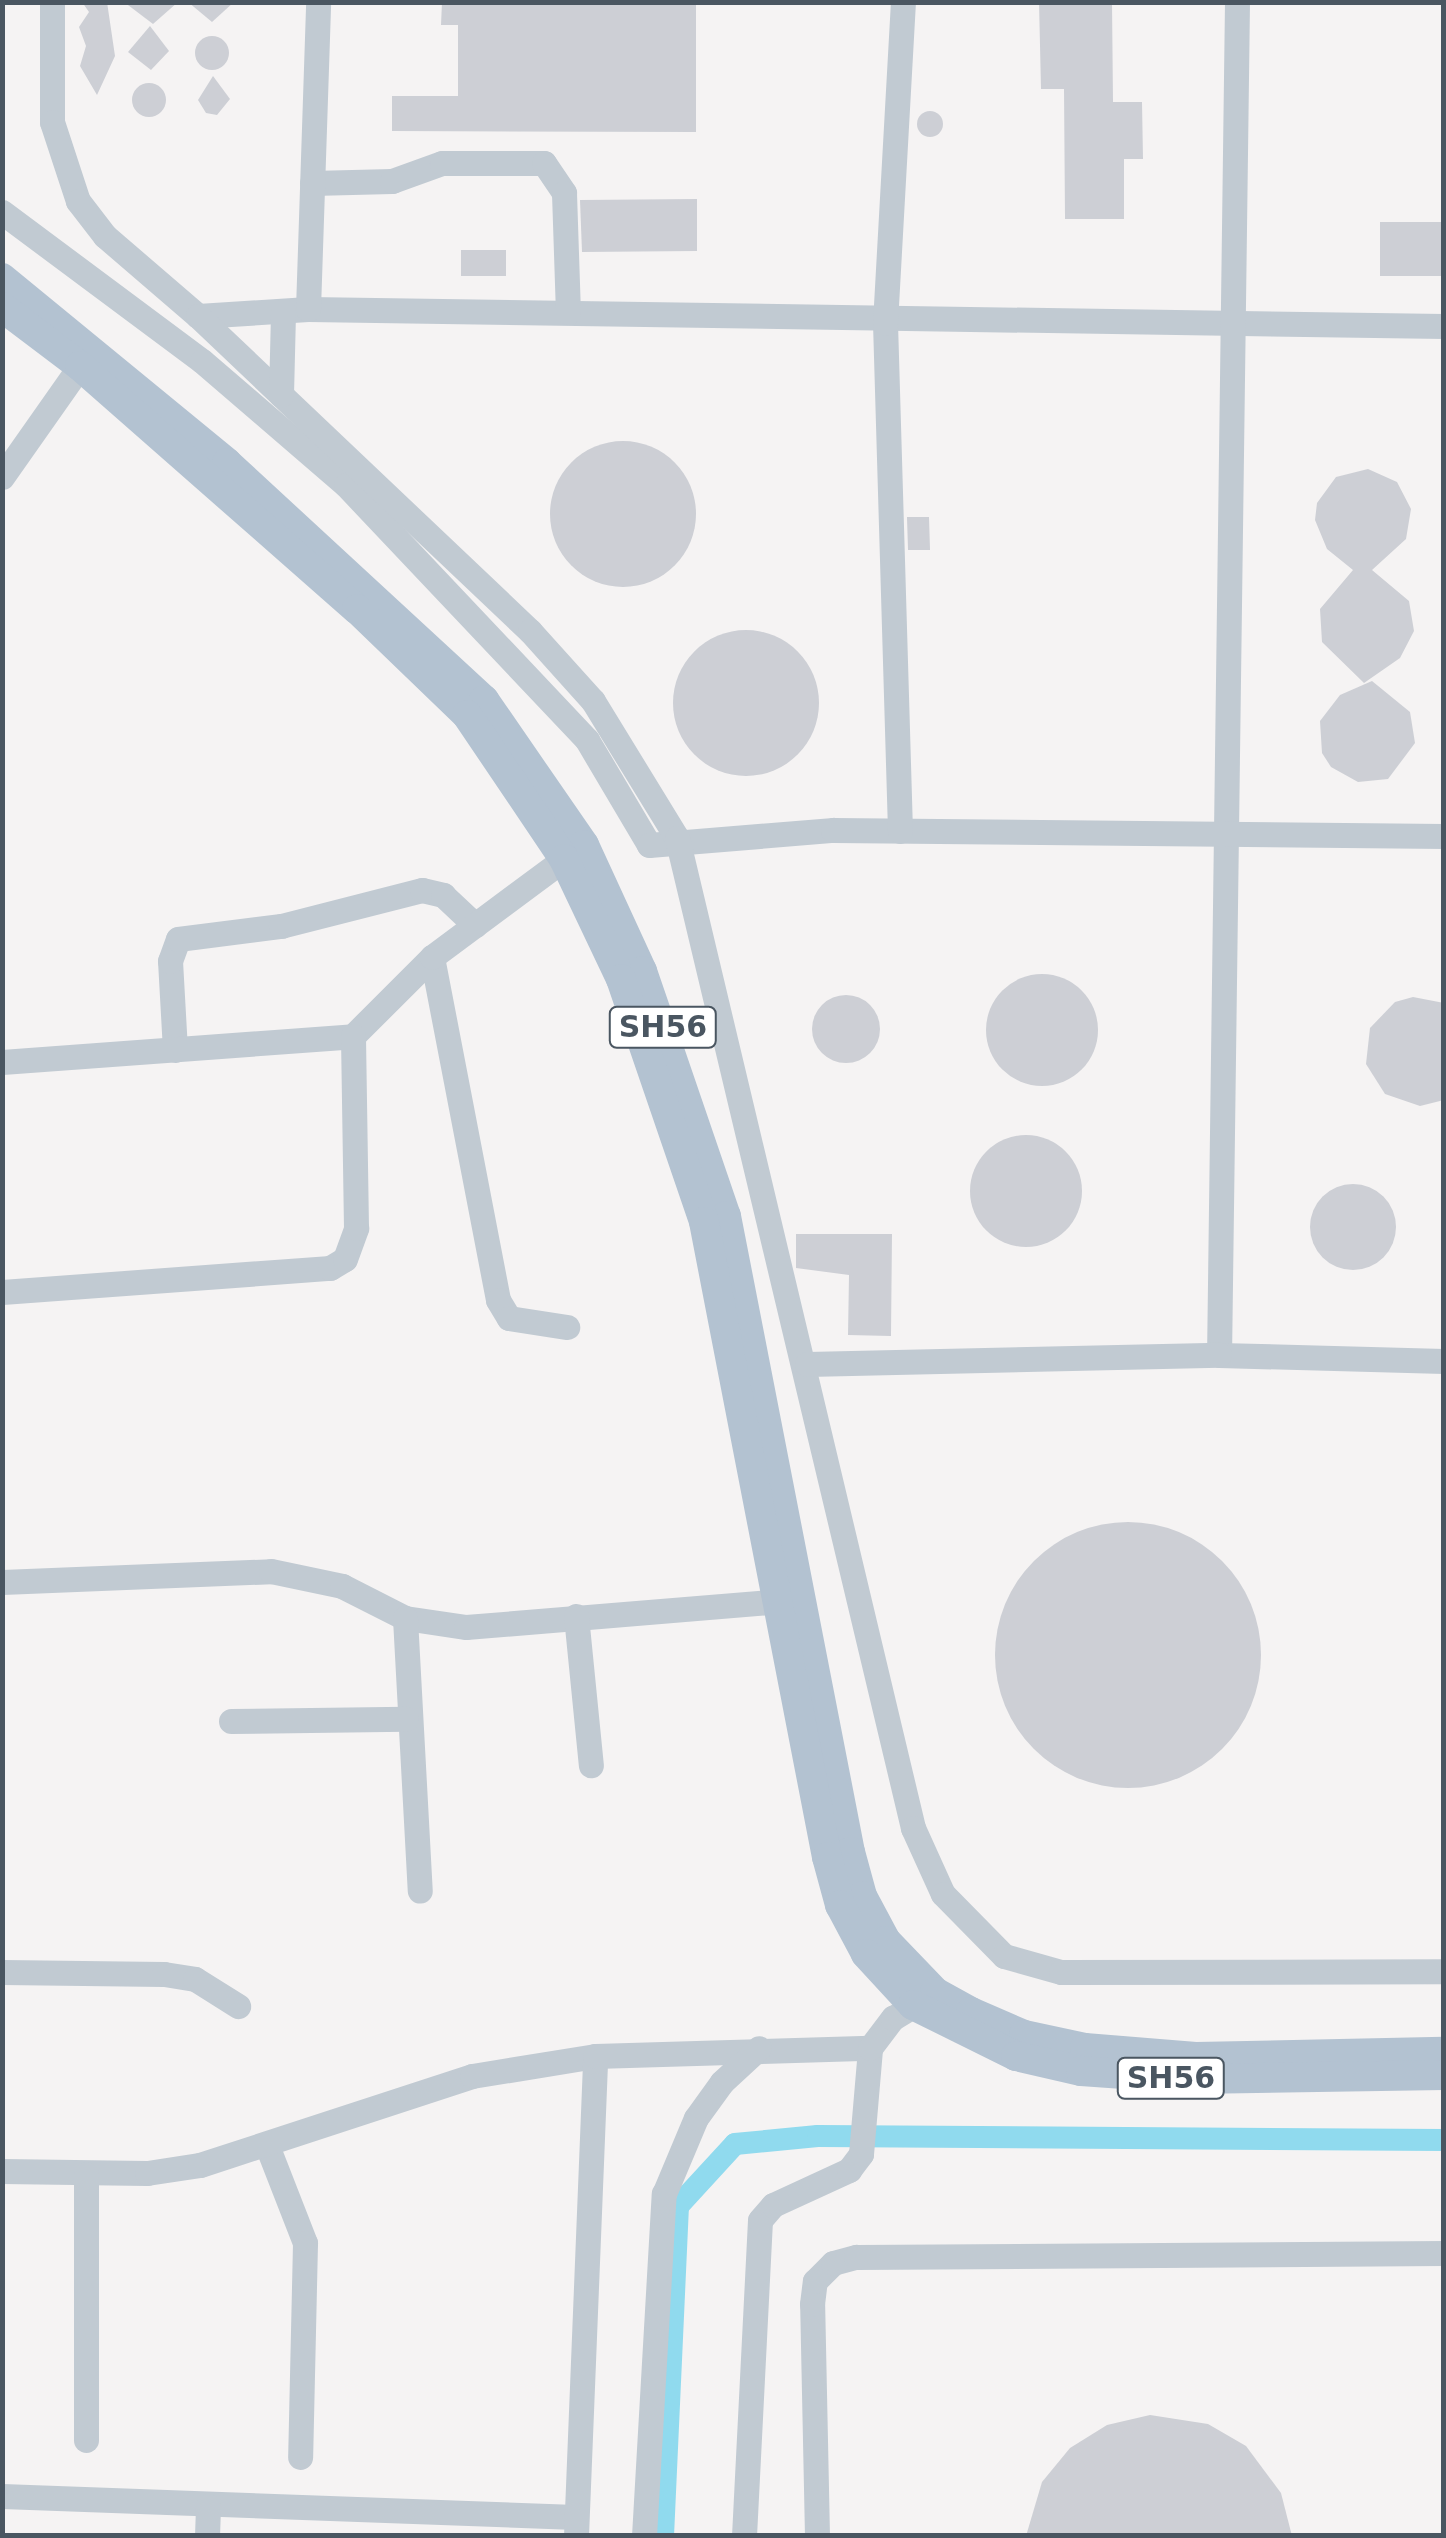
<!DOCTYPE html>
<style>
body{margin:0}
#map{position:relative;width:1446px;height:2538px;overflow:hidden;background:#f5f3f3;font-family:"DejaVu Sans",sans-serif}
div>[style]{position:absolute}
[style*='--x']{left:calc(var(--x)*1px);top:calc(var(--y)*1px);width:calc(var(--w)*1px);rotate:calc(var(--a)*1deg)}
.canal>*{height:22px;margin:-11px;padding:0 11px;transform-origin:11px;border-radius:11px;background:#90daee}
.building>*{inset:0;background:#cdcfd5}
.round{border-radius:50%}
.minor>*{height:25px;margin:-12.5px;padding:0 12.5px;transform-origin:12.5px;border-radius:12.5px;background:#c1cad2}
.major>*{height:30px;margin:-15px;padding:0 15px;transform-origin:15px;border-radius:15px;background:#b3c2d1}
span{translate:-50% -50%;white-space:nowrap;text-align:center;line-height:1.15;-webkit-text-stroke:8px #fff;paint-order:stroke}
.shield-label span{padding:2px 8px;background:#fff;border:2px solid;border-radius:8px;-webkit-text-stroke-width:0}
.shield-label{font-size:30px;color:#4a5661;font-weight:700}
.frame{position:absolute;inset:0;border:5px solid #4a5661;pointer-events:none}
</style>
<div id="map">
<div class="canal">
<i style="--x:663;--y:2536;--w:330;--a:-87.4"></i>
<i style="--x:678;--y:2206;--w:84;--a:-47.4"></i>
<i style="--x:735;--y:2144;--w:83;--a:-5.5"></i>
<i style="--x:818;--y:2136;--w:626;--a:0.37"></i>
</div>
<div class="building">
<i style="clip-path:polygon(82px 2px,107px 2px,115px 56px,97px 95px,80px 66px,86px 46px,79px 27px,89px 12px)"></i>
<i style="clip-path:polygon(124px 2px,178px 2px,153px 24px)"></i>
<i style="clip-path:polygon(188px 2px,234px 2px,212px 22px)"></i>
<i style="clip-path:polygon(442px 2px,696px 2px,696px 132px,392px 131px,392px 96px,458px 96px,458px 25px,441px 25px)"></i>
<i style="clip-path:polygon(1039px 2px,1112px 2px,1113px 102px,1142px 102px,1143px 159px,1124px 159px,1124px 219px,1065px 219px,1064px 89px,1041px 89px)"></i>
<i style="clip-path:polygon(150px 26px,169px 51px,151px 70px,128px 52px)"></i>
<i class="round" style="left:195px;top:36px;width:34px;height:34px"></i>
<i style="clip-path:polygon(213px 76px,230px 99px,217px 115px,206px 113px,198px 100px)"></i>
<i class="round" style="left:132px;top:83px;width:34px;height:34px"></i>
<i class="round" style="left:917px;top:111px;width:26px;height:26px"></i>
<i style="clip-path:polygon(697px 199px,697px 251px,582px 252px,580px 200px)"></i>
<i style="clip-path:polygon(1380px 222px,1444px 222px,1444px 276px,1380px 276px)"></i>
<i style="clip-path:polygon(461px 250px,506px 250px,506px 276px,461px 276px)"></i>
<i class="round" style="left:550px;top:441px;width:146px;height:146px"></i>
<i style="clip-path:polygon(1368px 469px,1397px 482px,1411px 509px,1406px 539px,1372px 570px,1409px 601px,1414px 631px,1400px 658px,1364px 683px,1322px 642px,1320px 609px,1353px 570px,1327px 549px,1315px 520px,1317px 503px,1336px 477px)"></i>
<i style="clip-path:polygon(907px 517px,929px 517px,930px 550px,908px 550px)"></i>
<i class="round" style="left:673px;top:630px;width:146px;height:146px"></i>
<i style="clip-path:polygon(1372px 681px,1410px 712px,1415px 743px,1388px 779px,1358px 782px,1331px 767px,1322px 753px,1320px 721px,1340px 695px)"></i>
<i class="round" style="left:986px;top:974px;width:112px;height:112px"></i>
<i class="round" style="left:812px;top:995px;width:68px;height:68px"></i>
<i style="clip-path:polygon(1413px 997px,1444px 1003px,1444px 1100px,1420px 1106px,1385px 1094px,1366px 1064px,1370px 1028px,1395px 1002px)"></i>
<i class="round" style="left:970px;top:1135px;width:112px;height:112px"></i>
<i class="round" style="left:1310px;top:1184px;width:86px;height:86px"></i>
<i style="clip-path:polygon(796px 1234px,892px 1234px,891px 1336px,848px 1335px,849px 1275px,796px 1268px)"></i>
<i class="round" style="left:995px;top:1522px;width:266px;height:266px"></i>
<i style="clip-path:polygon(1150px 2415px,1208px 2424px,1246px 2446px,1281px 2493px,1292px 2536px,1026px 2536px,1042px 2482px,1070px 2448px,1107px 2425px)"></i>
</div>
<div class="minor">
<i style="--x:52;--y:2;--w:120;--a:90"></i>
<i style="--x:52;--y:122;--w:83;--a:71.8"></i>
<i style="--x:78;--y:201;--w:44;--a:52.4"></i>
<i style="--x:105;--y:236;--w:123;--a:40.7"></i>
<i style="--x:198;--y:316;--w:110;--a:-3.6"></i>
<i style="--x:308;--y:309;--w:1136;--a:0.86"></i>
<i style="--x:1237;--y:2;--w:1353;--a:90.76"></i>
<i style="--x:1219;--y:1355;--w:225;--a:1.5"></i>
<i style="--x:312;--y:183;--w:80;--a:-1.4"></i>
<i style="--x:392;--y:181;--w:53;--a:-19.8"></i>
<i style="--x:442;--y:163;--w:102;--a:0"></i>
<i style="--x:544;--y:163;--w:36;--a:56"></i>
<i style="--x:564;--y:193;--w:119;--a:88.1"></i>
<i style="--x:2;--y:212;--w:249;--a:36.7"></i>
<i style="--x:202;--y:361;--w:190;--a:40.7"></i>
<i style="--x:346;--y:485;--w:351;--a:46.6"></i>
<i style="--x:587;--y:740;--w:122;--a:59.4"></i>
<i style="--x:649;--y:845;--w:185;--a:-4.7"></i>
<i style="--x:833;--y:830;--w:611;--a:0.56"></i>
<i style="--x:308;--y:309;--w:307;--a:-88.1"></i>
<i style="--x:198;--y:316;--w:458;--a:43.5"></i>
<i style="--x:530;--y:631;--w:94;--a:48"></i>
<i style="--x:593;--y:701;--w:161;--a:58.5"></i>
<i style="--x:677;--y:838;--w:1018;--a:76.59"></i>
<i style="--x:913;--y:1828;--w:72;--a:65.6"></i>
<i style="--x:943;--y:1894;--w:87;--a:45.5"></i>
<i style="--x:1004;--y:1956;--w:59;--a:15.7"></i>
<i style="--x:1061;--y:1972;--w:383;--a:-0.1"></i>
<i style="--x:281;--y:395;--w:84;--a:-88.6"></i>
<i style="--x:2;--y:477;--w:136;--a:-54.9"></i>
<i style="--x:900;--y:831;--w:508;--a:-91.69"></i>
<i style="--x:885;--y:323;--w:322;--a:-86.8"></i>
<i style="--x:432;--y:957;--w:349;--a:79.1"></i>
<i style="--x:498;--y:1300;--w:21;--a:59"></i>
<i style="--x:509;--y:1318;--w:59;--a:8.8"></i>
<i style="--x:175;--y:1050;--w:89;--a:-93.2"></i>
<i style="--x:170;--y:961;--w:23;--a:-70"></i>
<i style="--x:178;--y:939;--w:104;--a:-7.2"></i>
<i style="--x:281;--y:926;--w:146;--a:-14.3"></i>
<i style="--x:422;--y:890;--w:22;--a:13"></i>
<i style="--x:443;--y:895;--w:44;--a:43.2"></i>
<i style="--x:2;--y:1062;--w:352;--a:-4.2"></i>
<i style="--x:353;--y:1036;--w:112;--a:-45"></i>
<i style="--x:432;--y:957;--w:164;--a:-36.6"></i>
<i style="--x:2;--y:1292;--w:329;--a:-4.2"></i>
<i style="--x:330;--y:1268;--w:17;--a:-31"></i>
<i style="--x:345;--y:1259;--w:33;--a:-70"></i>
<i style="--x:356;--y:1228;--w:192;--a:-90.9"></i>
<i style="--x:807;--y:1364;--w:412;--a:-1.3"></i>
<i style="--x:2;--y:1582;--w:269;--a:-2.3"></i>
<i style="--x:271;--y:1571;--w:73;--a:11.9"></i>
<i style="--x:342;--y:1586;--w:71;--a:26.9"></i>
<i style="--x:405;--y:1618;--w:62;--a:8.4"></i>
<i style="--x:466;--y:1627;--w:315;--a:-4.7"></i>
<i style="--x:576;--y:1616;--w:150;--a:84.3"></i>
<i style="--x:405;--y:1618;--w:273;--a:86.9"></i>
<i style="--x:231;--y:1721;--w:175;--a:-0.7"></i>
<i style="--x:2;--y:1972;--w:162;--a:0.7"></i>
<i style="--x:164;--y:1974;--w:31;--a:9"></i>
<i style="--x:195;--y:1979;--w:51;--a:32.1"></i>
<i style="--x:268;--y:2148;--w:102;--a:68.7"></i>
<i style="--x:305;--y:2243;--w:214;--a:91.3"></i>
<i style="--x:2;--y:2171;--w:145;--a:0.8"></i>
<i style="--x:147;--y:2173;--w:54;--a:-8.6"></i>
<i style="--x:200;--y:2165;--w:286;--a:-18.1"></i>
<i style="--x:472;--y:2076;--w:125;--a:-9.2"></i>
<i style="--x:86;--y:2174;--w:266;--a:90"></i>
<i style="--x:2;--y:2496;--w:574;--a:2.1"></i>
<i style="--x:207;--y:2536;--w:30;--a:-88"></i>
<i style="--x:576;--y:2536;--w:480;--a:-87.7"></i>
<i style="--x:595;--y:2056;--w:275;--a:-1.7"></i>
<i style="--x:644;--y:2536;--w:343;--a:-86.7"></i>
<i style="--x:664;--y:2194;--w:82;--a:-67.2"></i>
<i style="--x:696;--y:2118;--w:44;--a:-54.2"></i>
<i style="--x:722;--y:2082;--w:50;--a:-42.6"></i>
<i style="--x:744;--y:2536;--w:316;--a:-87.1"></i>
<i style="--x:760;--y:2220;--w:20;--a:-49"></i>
<i style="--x:773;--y:2205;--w:84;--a:-24.7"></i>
<i style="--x:849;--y:2170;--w:20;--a:-53"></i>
<i style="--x:861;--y:2154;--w:106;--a:-85.1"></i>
<i style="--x:870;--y:2048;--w:38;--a:-53"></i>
<i style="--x:893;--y:2018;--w:41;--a:-31"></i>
<i style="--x:817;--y:2536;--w:232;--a:-91.2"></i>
<i style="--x:812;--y:2304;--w:23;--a:-83"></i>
<i style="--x:815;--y:2281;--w:25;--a:-45"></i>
<i style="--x:833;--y:2263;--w:24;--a:-15"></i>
<i style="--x:856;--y:2257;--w:588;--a:-0.39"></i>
</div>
<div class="major">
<i style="--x:2;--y:278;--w:291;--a:39.4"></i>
<i style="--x:227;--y:463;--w:350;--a:42.7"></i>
<i style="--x:484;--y:700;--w:176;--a:55.4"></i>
<i style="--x:584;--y:845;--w:139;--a:65.3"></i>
<i style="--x:642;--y:971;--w:259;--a:71.1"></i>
<i style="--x:726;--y:1216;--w:648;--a:78.97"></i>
<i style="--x:850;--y:1852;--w:46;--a:74.7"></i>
<i style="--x:862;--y:1896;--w:51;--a:61.9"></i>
<i style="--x:886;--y:1941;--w:71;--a:46.1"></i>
<i style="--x:935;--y:1992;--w:41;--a:29.1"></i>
<i style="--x:971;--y:2012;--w:58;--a:23.5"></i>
<i style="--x:1024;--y:2035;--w:62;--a:12"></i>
<i style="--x:1085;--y:2048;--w:111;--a:4.6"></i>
<i style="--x:1196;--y:2057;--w:248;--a:-1.2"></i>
<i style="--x:2;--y:307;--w:98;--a:37.1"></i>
<i style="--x:80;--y:366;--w:368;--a:41.3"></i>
<i style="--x:357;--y:609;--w:153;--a:43.9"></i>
<i style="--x:467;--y:715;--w:174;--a:56"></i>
<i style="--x:564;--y:859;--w:133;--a:64.6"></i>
<i style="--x:621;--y:979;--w:257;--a:71.1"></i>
<i style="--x:704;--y:1222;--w:647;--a:79.04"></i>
<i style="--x:827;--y:1857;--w:50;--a:74.8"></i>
<i style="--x:840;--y:1905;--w:55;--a:62"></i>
<i style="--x:866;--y:1954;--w:69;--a:47.3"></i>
<i style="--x:913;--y:2005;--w:115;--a:26.3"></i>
<i style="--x:1016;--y:2056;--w:67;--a:13"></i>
<i style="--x:1081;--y:2071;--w:114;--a:4"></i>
<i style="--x:1195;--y:2079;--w:249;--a:-0.9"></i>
</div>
<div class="shield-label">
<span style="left:663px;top:1027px">SH56</span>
<span style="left:1171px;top:2078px">SH56</span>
</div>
<div class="frame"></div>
</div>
